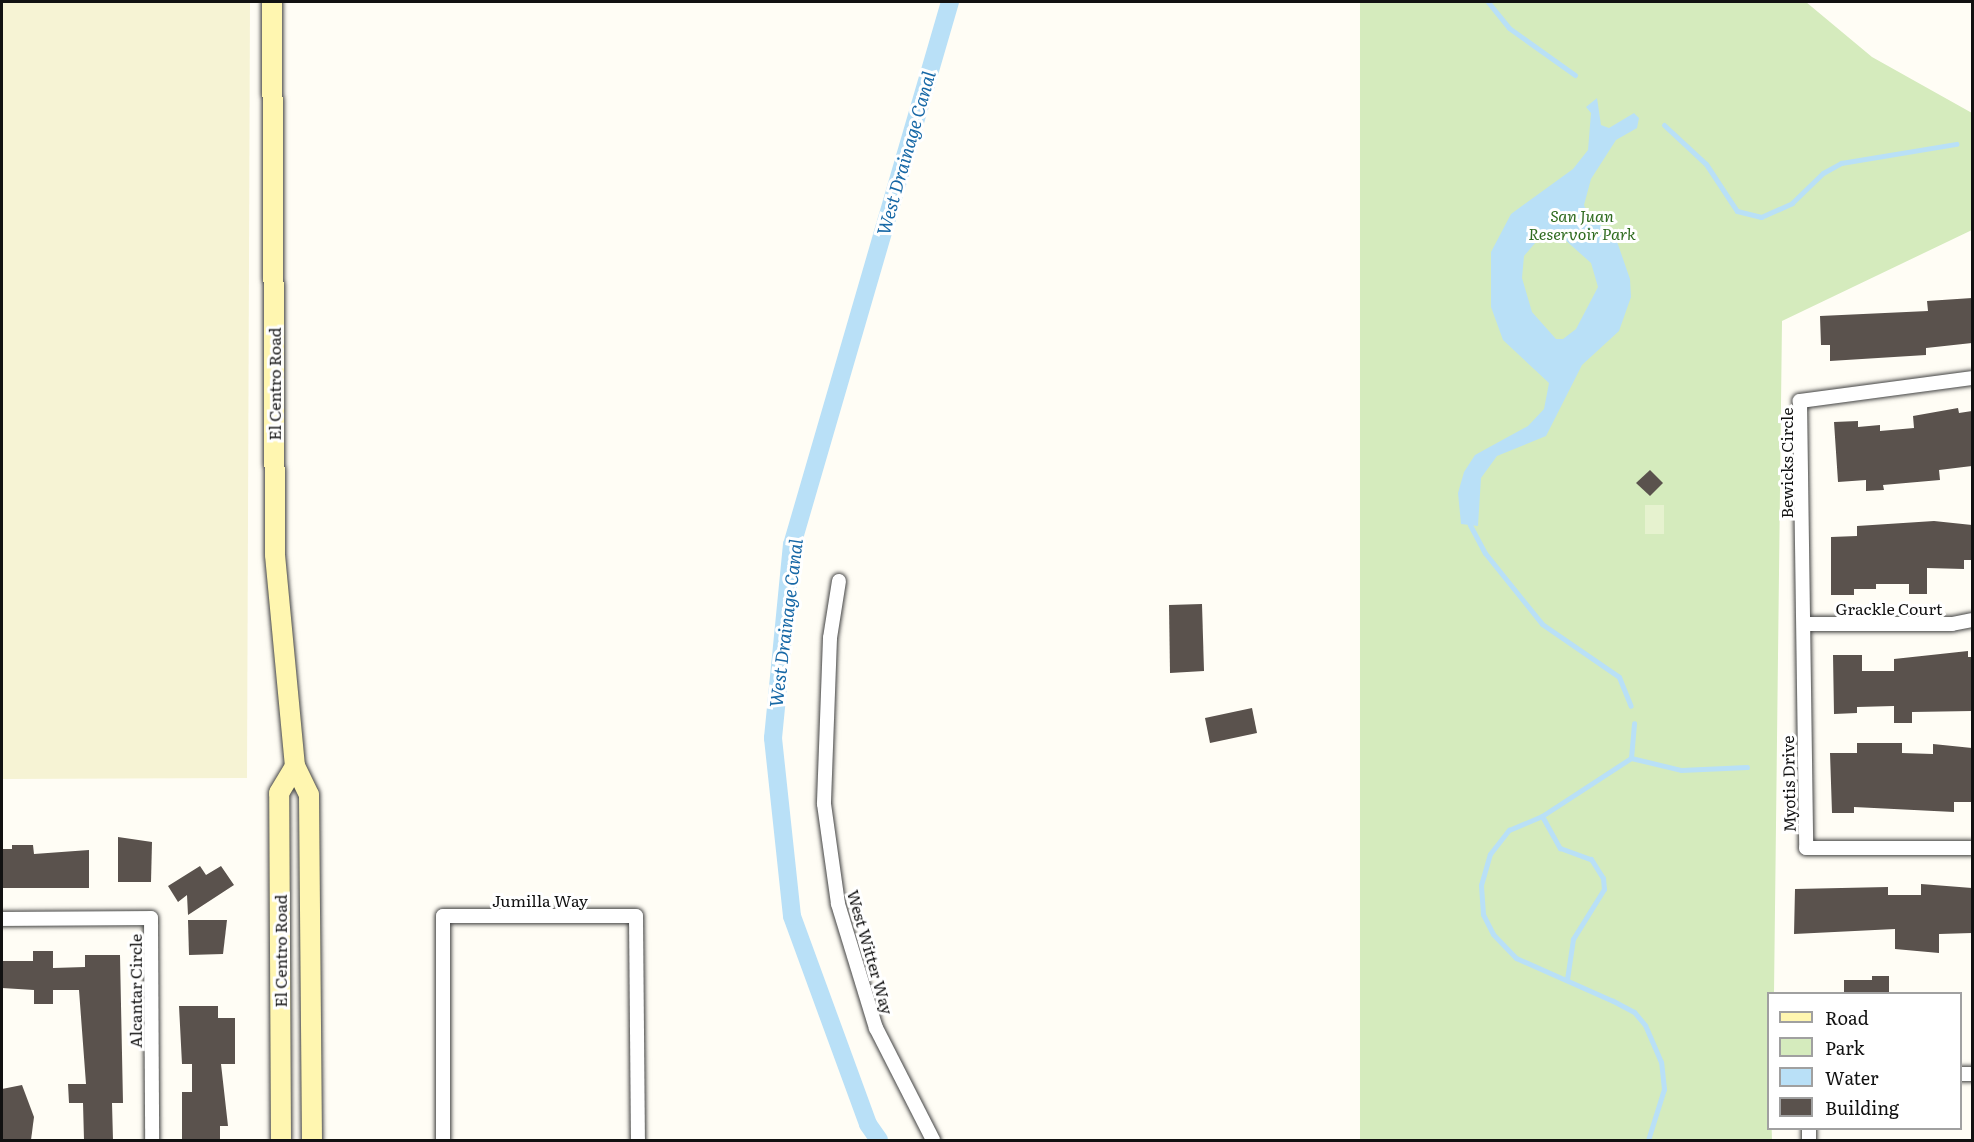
<!DOCTYPE html>
<style>
body{margin:0}
#map{position:relative;width:1974px;height:1142px;overflow:hidden;background:#fffdf5;font-family:Literata,serif}
div>[style]{position:absolute}
[style*='--x']{left:calc(var(--x)*1px);top:calc(var(--y)*1px);width:calc(var(--w)*1px);rotate:calc(var(--a)*1deg)}
.farmland>*{inset:0;background:#f6f3d4}
.green>*{inset:0;background:#d5ebbd}
.pitch>*{inset:0;background:#e6f2cf}
.water>*{inset:0;background:#b9e0f7}
.stream>*{height:5px;margin:-2.5px;padding:0 2.5px;transform-origin:2.5px;border-radius:2.5px;background:#b9e0f7}
.canal>*{height:18px;margin:-9px;padding:0 9px;transform-origin:9px;border-radius:9px;background:#b9e0f7}
.building>*{inset:0;background:#5a524d}
.roads{filter:drop-shadow(0 0 2px #444) drop-shadow(0 0 2px #444)}
.street>*{height:14px;margin:-7px;padding:0 7px;transform-origin:7px;border-radius:7px;background:#fff}
.secondary>*{height:20px;margin:-10px;padding:0 10px;transform-origin:10px;border-radius:10px;background:#fff6b0}
span{translate:-50% -50%;white-space:nowrap;text-align:center;line-height:1.15;-webkit-text-stroke:6px #fff;paint-order:stroke}
.park-label{font-size:16px;color:#2f6b1f;font-style:italic}
.street-label{font-size:16px;color:#111}
.water-label{font-size:18px;color:#1768a6;font-style:italic}
.frame{position:absolute;inset:0;border:3px solid #111;pointer-events:none}
.legend{position:absolute;left:1767px;top:992px;width:195px;height:138px;box-sizing:border-box;background:#fff;border:2px solid #a0a0a0;margin:0;padding:8px 10px;list-style:none;font-size:18px;color:#111}
.legend li{display:flex;align-items:center;gap:12px;height:30px}
.legend b{width:30px;border:2px solid #a0a0a0}
</style>
<div id="map">
<div class="farmland">
<i style="clip-path:polygon(2px 2px,250px 2px,247px 778px,2px 779px)"></i>
</div>
<div class="green">
<i style="clip-path:polygon(1360px 2px,1806px 2px,1872px 57px,1972px 113px,1972px 230px,1782px 321px,1774px 993px,1768px 994px,1772px 1140px,1360px 1140px)"></i>
</div>
<div class="pitch">
<i style="clip-path:polygon(1645px 505px,1664px 505px,1664px 534px,1645px 534px)"></i>
</div>
<div class="water">
<i style="clip-path:polygon(evenodd,1597px 98px,1601px 125px,1609px 128px,1634px 113px,1639px 118px,1637px 128px,1616px 140px,1591px 179px,1584px 205px,1590px 219px,1614px 233px,1630px 279px,1631px 297px,1619px 331px,1582px 365px,1546px 436px,1497px 456px,1481px 478px,1478px 526px,1461px 524px,1458px 493px,1464px 472px,1475px 455px,1528px 426px,1544px 409px,1549px 383px,1503px 340px,1491px 307px,1491px 252px,1511px 214px,1573px 169px,1588px 150px,1591px 113px,1586px 107px,1597px 98px,1554px 230px,1591px 263px,1598px 287px,1576px 329px,1563px 339px,1556px 339px,1532px 312px,1522px 278px,1524px 256px,1542px 235px,1554px 230px)"></i>
</div>
<div class="stream">
<i style="--x:1488;--y:2;--w:33;--a:51"></i>
<i style="--x:1509;--y:28;--w:81;--a:35.5"></i>
<i style="--x:1664;--y:125;--w:57;--a:42.9"></i>
<i style="--x:1706;--y:164;--w:56;--a:56.6"></i>
<i style="--x:1737;--y:211;--w:25;--a:14"></i>
<i style="--x:1761;--y:217;--w:34;--a:-24"></i>
<i style="--x:1792;--y:203;--w:43;--a:-44.1"></i>
<i style="--x:1823;--y:173;--w:21;--a:-29"></i>
<i style="--x:1841;--y:163;--w:117;--a:-9.4"></i>
<i style="--x:1470;--y:525;--w:32;--a:62"></i>
<i style="--x:1485;--y:553;--w:91;--a:51.2"></i>
<i style="--x:1542;--y:624;--w:93;--a:34.5"></i>
<i style="--x:1619;--y:677;--w:31;--a:68"></i>
<i style="--x:1631;--y:758;--w:35;--a:-85"></i>
<i style="--x:1542;--y:816;--w:37;--a:61"></i>
<i style="--x:1560;--y:848;--w:33;--a:20"></i>
<i style="--x:1591;--y:859;--w:22;--a:58"></i>
<i style="--x:1603;--y:878;--w:11;--a:85"></i>
<i style="--x:1604;--y:889;--w:59;--a:121.8"></i>
<i style="--x:1573;--y:939;--w:40;--a:98.5"></i>
<i style="--x:1648;--y:1140;--w:53;--a:-72.6"></i>
<i style="--x:1664;--y:1089;--w:27;--a:-96"></i>
<i style="--x:1661;--y:1062;--w:40;--a:-113.4"></i>
<i style="--x:1645;--y:1025;--w:17;--a:-130"></i>
<i style="--x:1634;--y:1012;--w:24;--a:-152"></i>
<i style="--x:1613;--y:1001;--w:106;--a:-156.1"></i>
<i style="--x:1516;--y:958;--w:33;--a:-134"></i>
<i style="--x:1493;--y:934;--w:22;--a:-117"></i>
<i style="--x:1483;--y:914;--w:29;--a:-94"></i>
<i style="--x:1481;--y:885;--w:32;--a:-74"></i>
<i style="--x:1490;--y:854;--w:31;--a:-52"></i>
<i style="--x:1509;--y:830;--w:36;--a:-23"></i>
<i style="--x:1542;--y:816;--w:106;--a:-33.1"></i>
<i style="--x:1631;--y:758;--w:51;--a:13.5"></i>
<i style="--x:1681;--y:770;--w:66;--a:-2.6"></i>
</div>
<div class="canal">
<i style="--x:879;--y:1140;--w:19;--a:-125"></i>
<i style="--x:868;--y:1124;--w:221;--a:-110.1"></i>
<i style="--x:792;--y:916;--w:179;--a:-96.1"></i>
<i style="--x:773;--y:738;--w:194;--a:-84.4"></i>
<i style="--x:792;--y:545;--w:566;--a:-73.78"></i>
</div>
<div class="building">
<i style="clip-path:polygon(1972px 298px,1972px 343px,1926px 348px,1926px 355px,1830px 361px,1830px 345px,1821px 345px,1820px 316px,1928px 311px,1927px 301px)"></i>
<i style="clip-path:polygon(1958px 408px,1959px 413px,1972px 411px,1972px 466px,1939px 470px,1940px 480px,1883px 485px,1884px 490px,1866px 491px,1866px 480px,1838px 482px,1834px 422px,1858px 421px,1858px 427px,1880px 425px,1880px 431px,1914px 428px,1913px 416px)"></i>
<i style="clip-path:polygon(1650px 470px,1663px 483px,1650px 496px,1636px 483px)"></i>
<i style="clip-path:polygon(1934px 521px,1972px 525px,1972px 560px,1964px 560px,1964px 569px,1927px 568px,1927px 594px,1909px 594px,1909px 584px,1876px 584px,1876px 589px,1854px 589px,1854px 595px,1831px 595px,1831px 537px,1857px 536px,1857px 526px)"></i>
<i style="clip-path:polygon(1202px 604px,1204px 671px,1170px 673px,1169px 605px)"></i>
<i style="clip-path:polygon(1968px 651px,1968px 657px,1972px 657px,1972px 711px,1912px 712px,1912px 723px,1894px 723px,1894px 706px,1857px 707px,1857px 713px,1834px 714px,1833px 655px,1862px 655px,1862px 671px,1894px 671px,1894px 659px)"></i>
<i style="clip-path:polygon(1252px 708px,1257px 733px,1210px 743px,1205px 718px)"></i>
<i style="clip-path:polygon(1857px 743px,1902px 743px,1902px 753px,1933px 754px,1933px 744px,1972px 748px,1972px 802px,1954px 802px,1954px 812px,1854px 807px,1854px 813px,1832px 813px,1830px 753px,1857px 753px)"></i>
<i style="clip-path:polygon(118px 837px,152px 842px,151px 882px,118px 882px)"></i>
<i style="clip-path:polygon(12px 845px,33px 845px,34px 854px,89px 850px,89px 888px,2px 888px,2px 849px,12px 849px)"></i>
<i style="clip-path:polygon(200px 866px,206px 875px,221px 866px,234px 885px,188px 915px,187px 895px,178px 902px,168px 886px)"></i>
<i style="clip-path:polygon(1921px 884px,1972px 888px,1972px 933px,1939px 934px,1939px 953px,1895px 949px,1895px 929px,1794px 934px,1795px 889px,1888px 887px,1888px 895px,1921px 895px)"></i>
<i style="clip-path:polygon(188px 920px,227px 920px,223px 954px,189px 955px)"></i>
<i style="clip-path:polygon(33px 951px,53px 951px,53px 968px,85px 967px,85px 955px,120px 955px,123px 1103px,112px 1103px,113px 1140px,84px 1140px,83px 1103px,69px 1103px,68px 1084px,86px 1084px,79px 990px,53px 990px,53px 1004px,34px 1004px,34px 990px,2px 988px,2px 961px,33px 961px)"></i>
<i style="clip-path:polygon(1872px 976px,1889px 976px,1889px 993px,1844px 993px,1844px 980px,1872px 980px)"></i>
<i style="clip-path:polygon(179px 1006px,218px 1006px,218px 1018px,235px 1018px,235px 1064px,221px 1064px,228px 1126px,220px 1126px,220px 1140px,182px 1140px,182px 1092px,192px 1092px,192px 1064px,182px 1064px)"></i>
<i style="clip-path:polygon(22px 1085px,34px 1117px,31px 1140px,2px 1140px,2px 1089px)"></i>
</div>
<div class="roads">
<div class="street">
<i style="--x:1972;--y:378;--w:174;--a:172.4"></i>
<i style="--x:1800;--y:401;--w:447;--a:89.2"></i>
<i style="--x:1806;--y:848;--w:166;--a:0"></i>
<i style="--x:839;--y:581;--w:58;--a:99"></i>
<i style="--x:830;--y:638;--w:166;--a:92.1"></i>
<i style="--x:824;--y:804;--w:101;--a:82"></i>
<i style="--x:838;--y:904;--w:130;--a:73"></i>
<i style="--x:876;--y:1028;--w:126;--a:63"></i>
<i style="--x:1804;--y:624;--w:148;--a:0"></i>
<i style="--x:1952;--y:624;--w:20;--a:-11"></i>
<i style="--x:2;--y:919;--w:149;--a:-0.4"></i>
<i style="--x:151;--y:918;--w:222;--a:89.7"></i>
<i style="--x:1960;--y:1074;--w:12;--a:0"></i>
<i style="--x:1809;--y:1128;--w:12;--a:90"></i>
<i style="--x:443;--y:1140;--w:224;--a:-90"></i>
<i style="--x:443;--y:916;--w:193;--a:0"></i>
<i style="--x:636;--y:916;--w:224;--a:89.5"></i>
</div>
<div class="secondary">
<i style="--x:272;--y:2;--w:553;--a:89.69"></i>
<i style="--x:275;--y:555;--w:212;--a:84.6"></i>
<i style="--x:295;--y:766;--w:32;--a:64"></i>
<i style="--x:309;--y:795;--w:345;--a:89.5"></i>
<i style="--x:281;--y:1140;--w:347;--a:-90.3"></i>
<i style="--x:279;--y:793;--w:31;--a:-59"></i>
</div>
</div>
<div class="park-label">
<span style="left:1582px;top:224px">San Juan<br>Reservoir Park</span>
</div>
<div class="street-label">
<span style="left:274px;top:384px;rotate:-90deg">El Centro Road</span>
<span style="left:1786px;top:463px;rotate:-90deg">Bewicks Circle</span>
<span style="left:1889px;top:608px">Grackle Court</span>
<span style="left:1788px;top:784px;rotate:-91deg">Myotis Drive</span>
<span style="left:540px;top:900px">Jumilla Way</span>
<span style="left:280px;top:951px;rotate:-90deg">El Centro Road</span>
<span style="left:871px;top:952px;rotate:74deg">West Witter Way</span>
<span style="left:135px;top:991px;rotate:-90deg">Alcantar Circle</span>
</div>
<div class="water-label">
<span style="left:906px;top:153px;rotate:-74deg">West Drainage Canal</span>
<span style="left:786px;top:623px;rotate:-83deg">West Drainage Canal</span>
</div>
<div class="frame"></div>
<ul class="legend">
<li><b style="height:8px;background:#fff6b0"></b>Road</li>
<li><b style="height:16px;background:#d5ebbd"></b>Park</li>
<li><b style="height:16px;background:#b9e0f7"></b>Water</li>
<li><b style="height:16px;background:#5a524d"></b>Building</li>
</ul>
</div>
